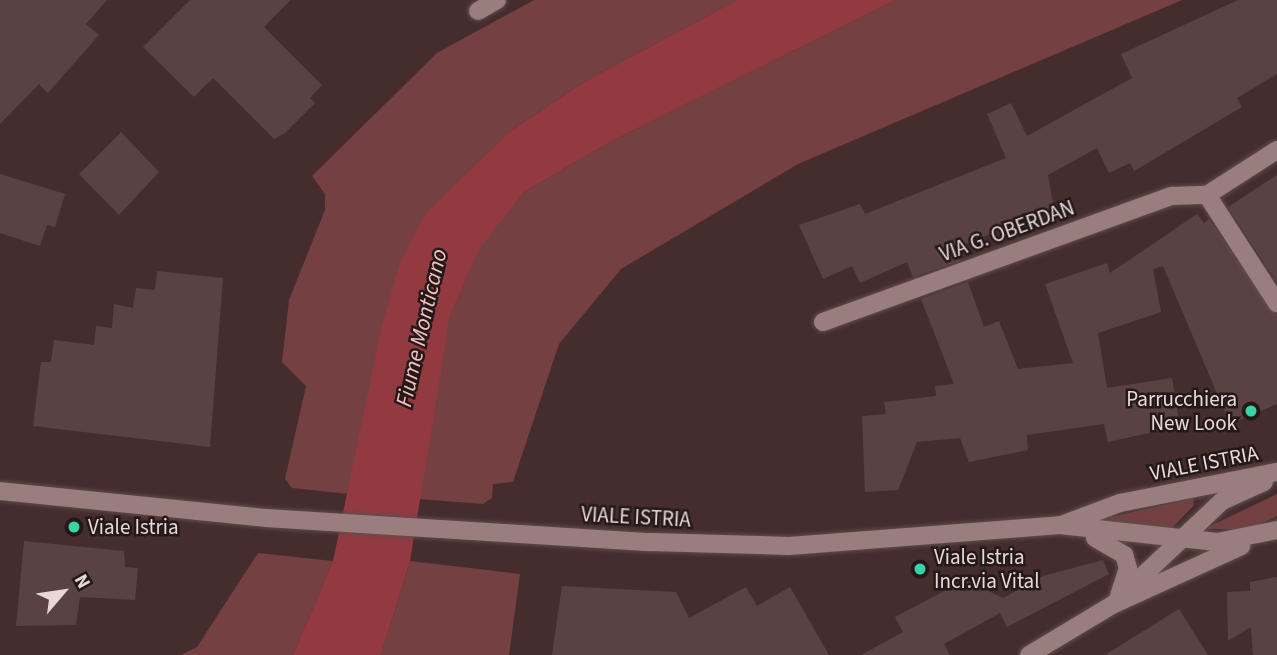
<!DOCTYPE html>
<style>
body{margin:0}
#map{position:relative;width:1277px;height:655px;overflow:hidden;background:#452d2e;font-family:"Source Sans 3",sans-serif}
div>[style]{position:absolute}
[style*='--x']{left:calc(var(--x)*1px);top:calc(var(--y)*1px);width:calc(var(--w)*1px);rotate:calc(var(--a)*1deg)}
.green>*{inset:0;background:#754042}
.water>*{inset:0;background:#933a41}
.building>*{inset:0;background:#5b4242}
.roads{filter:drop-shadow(0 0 2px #5f4c4c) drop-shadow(0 0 2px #5f4c4c)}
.minor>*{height:18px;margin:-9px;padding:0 9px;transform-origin:9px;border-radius:9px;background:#9a7e7e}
.dots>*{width:19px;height:19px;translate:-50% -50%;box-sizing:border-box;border:4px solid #241919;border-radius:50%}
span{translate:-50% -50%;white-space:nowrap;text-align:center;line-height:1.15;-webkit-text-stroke:5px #241919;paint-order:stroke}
.street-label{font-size:21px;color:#e8d9d8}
.poi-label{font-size:21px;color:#e8d9d8}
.right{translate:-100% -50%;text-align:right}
.left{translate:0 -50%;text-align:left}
.water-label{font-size:23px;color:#f5c1c1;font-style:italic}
.north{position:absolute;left:28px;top:557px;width:70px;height:70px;-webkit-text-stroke:5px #241919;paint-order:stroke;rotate:61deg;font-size:19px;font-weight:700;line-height:28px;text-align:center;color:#e8d9d8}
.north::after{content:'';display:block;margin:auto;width:24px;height:32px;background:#e8d9d8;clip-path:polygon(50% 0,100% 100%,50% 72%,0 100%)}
</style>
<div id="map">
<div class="green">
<i style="clip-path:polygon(534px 0,737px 0,584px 82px,511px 131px,400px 262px,349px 494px,292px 488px,285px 479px,306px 386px,282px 362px,289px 300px,325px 210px,325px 194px,312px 176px,437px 53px)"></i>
<i style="clip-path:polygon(895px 0,1182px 0,798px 164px,621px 269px,559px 344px,513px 482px,493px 484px,492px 498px,483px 504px,418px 499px,450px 316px,479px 248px,524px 192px,610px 142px)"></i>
<i style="clip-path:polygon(1277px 494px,1277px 516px,1248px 529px,1204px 529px)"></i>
<i style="clip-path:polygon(1193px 498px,1194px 505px,1171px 529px,1107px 523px,1111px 517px)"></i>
<i style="clip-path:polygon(258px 553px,333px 561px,293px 655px,181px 655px,197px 647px)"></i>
<i style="clip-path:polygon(410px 561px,520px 574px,509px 655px,381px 655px)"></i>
</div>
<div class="water">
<i style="clip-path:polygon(737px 0,895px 0,610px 142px,524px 192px,479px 249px,450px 316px,410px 561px,381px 655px,293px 655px,333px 561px,381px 330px,400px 262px,427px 212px,511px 131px,584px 82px)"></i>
</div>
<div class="building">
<i style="clip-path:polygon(0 0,107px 0,86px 24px,99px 35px,48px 93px,39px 84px,0 124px)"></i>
<i style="clip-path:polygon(190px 0,291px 0,264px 27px,322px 85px,310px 98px,315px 103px,285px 133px,274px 139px,213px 78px,194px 97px,143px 47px)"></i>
<i style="clip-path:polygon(1238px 0,1277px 0,1277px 74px,1237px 98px,1242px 107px,1134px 171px,1130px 163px,1109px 173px,1097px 148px,1048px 175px,1054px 209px,955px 248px,960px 261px,913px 277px,907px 262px,860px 283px,852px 266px,823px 279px,799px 225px,860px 204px,865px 214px,1006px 158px,987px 114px,1011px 103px,1027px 136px,1132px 78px,1121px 54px)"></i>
<i style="clip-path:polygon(121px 132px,159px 172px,119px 215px,79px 174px)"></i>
<i style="clip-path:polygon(0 174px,65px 194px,55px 227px,47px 225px,40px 246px,0 233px)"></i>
<i style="clip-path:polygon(1277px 175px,1277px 282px,1228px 207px)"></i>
<i style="clip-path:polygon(1197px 214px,1204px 223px,1209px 219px,1277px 314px,1277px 404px,1230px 424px,1163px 266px,1153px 269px,1161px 312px,1098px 333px,1107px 388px,1172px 378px,1180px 426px,1108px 442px,1104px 424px,1027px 435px,1028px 450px,969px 462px,960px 438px,917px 442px,898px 490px,865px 492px,862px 416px,886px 414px,884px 402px,936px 396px,935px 386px,954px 384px,921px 299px,968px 282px,984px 327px,999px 321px,1018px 369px,1073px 363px,1045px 284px,1107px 263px,1110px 273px)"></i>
<i style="clip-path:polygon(157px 271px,223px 278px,210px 447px,33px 426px,41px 362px,51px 362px,54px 340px,94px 345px,96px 326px,112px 328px,114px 304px,133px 308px,136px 288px,155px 290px)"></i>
<i style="clip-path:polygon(24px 541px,124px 551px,125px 567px,138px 568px,135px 600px,80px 597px,76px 625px,16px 626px)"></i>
<i style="clip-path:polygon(1103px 560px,1109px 574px,1007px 627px,1000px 613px,944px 644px,950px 655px,861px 655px,903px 632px,895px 617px,965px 580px,1003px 598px,1043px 576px)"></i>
<i style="clip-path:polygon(1277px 577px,1277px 655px,1253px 655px,1251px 627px,1228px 641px,1227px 592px,1250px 591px,1250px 582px)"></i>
<i style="clip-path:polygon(562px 586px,676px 592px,689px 618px,746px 587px,757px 606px,790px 587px,829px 655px,552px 655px)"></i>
<i style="clip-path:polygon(1179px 609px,1208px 655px,1105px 655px)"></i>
</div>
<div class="roads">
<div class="minor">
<i style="--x:478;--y:11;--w:22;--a:-30"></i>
<i style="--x:1277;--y:150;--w:83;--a:147.3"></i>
<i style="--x:1207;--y:195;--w:129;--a:57.1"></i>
<i style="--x:823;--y:322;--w:371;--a:-19.9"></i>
<i style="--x:1172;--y:196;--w:35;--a:-2"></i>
<i style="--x:0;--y:491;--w:267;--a:5.8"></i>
<i style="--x:266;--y:518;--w:385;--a:3.6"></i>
<i style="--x:650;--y:542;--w:139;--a:1.6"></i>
<i style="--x:789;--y:546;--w:272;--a:-4.4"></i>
<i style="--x:1060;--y:525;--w:158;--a:6.2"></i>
<i style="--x:1217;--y:542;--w:61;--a:-11.3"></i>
<i style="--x:1064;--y:524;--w:60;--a:-20.6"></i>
<i style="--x:1120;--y:503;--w:160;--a:-11.2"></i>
<i style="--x:1095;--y:538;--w:34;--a:30"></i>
<i style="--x:1124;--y:555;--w:14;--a:73"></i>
<i style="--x:1128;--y:568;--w:28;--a:108"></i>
<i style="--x:1118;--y:599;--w:143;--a:-43.3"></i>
<i style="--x:1222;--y:501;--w:46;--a:-24.3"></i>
<i style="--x:1029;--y:655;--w:99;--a:-31"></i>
<i style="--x:1114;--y:604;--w:140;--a:-24.5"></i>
</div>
</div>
<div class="dots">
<i style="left:1251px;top:411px;background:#38d4a6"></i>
<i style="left:74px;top:527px;background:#38d4a6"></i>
<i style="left:920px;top:569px;background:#38d4a6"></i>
</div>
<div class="street-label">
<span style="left:1007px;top:231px;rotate:-20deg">VIA G. OBERDAN</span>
<span style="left:1204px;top:463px;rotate:-11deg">VIALE ISTRIA</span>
<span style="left:636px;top:517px;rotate:3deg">VIALE ISTRIA</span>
</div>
<div class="poi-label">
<span class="right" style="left:1237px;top:411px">Parrucchiera<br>New Look</span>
<span class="left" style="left:88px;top:527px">Viale Istria</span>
<span class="left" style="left:934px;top:569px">Viale Istria<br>Incr.via Vital</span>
</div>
<div class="water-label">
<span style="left:422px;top:328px;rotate:-77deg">Fiume Monticano</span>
</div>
<div class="north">N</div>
</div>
